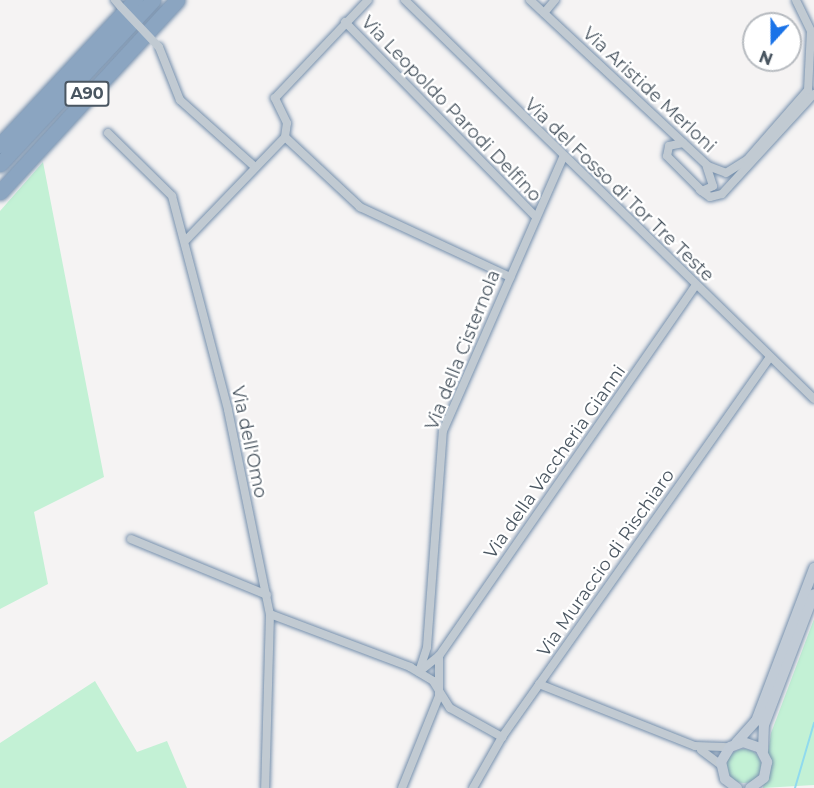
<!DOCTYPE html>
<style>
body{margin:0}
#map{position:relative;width:814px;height:788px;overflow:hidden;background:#f5f3f3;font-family:Montserrat,sans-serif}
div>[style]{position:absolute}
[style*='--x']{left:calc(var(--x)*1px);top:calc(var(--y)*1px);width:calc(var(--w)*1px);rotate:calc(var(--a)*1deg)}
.green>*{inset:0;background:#c3f1d5}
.round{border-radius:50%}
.stream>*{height:2px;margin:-1px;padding:0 1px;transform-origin:1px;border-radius:1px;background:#90daee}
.roads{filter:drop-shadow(0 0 2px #7690ad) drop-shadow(0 0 2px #7690ad)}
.minor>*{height:8px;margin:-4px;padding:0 4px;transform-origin:4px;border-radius:4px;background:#c1cad2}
.secondary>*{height:10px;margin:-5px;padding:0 5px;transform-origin:5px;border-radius:5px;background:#c1cbd6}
.motorway>*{height:15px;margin:-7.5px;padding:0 7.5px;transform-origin:7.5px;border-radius:7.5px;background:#8ba5c1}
.minor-bridge>*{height:8px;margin:-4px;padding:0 4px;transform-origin:4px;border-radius:4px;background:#c1cad2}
span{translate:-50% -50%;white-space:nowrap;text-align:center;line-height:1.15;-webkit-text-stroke:4.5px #fff;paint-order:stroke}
.shield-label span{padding:2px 4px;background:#fff;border:2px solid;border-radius:4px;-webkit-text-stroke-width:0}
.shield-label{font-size:16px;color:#4a5661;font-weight:700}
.street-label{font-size:18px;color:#4a5661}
.north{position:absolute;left:742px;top:12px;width:60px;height:60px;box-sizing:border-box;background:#fff;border:2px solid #b7bbc0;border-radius:50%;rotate:201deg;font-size:16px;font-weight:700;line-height:24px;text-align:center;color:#4a5661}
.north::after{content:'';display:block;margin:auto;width:21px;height:27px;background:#1a73e8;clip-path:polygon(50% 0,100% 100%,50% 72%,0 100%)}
</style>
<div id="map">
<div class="green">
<i style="clip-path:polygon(43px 162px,104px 477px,34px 512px,48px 584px,0 609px,0 211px)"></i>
<i style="clip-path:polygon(814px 619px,814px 785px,763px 788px,771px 733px)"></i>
<i style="clip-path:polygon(95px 681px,137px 752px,167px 741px,187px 788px,0 788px,0 743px)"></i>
<i class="round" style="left:727px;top:749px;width:34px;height:34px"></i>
</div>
<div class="stream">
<i style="--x:795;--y:788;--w:68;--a:-73.7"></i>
</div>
<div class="roads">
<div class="minor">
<i style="--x:115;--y:0;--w:9;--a:49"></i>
<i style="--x:405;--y:0;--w:571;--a:44.29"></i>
<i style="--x:530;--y:0;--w:243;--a:43"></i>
<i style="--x:708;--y:166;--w:19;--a:21"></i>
<i style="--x:726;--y:173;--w:25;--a:-32"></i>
<i style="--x:747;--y:160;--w:93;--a:-48.9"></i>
<i style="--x:808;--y:90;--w:59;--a:-87.1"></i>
<i style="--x:811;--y:31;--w:34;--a:-116"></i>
<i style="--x:544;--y:13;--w:17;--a:-50"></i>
<i style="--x:345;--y:22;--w:273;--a:45.6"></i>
<i style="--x:159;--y:47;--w:57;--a:68.4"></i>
<i style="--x:180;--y:100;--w:101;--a:41.8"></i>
<i style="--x:108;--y:133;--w:90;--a:44.5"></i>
<i style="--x:172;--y:196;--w:221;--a:75.3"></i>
<i style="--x:228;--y:410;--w:208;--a:78.4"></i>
<i style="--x:270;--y:614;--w:174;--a:91.6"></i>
<i style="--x:285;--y:137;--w:103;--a:43"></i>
<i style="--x:360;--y:207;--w:166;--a:25"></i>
<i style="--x:683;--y:143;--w:14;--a:168"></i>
<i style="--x:669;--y:146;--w:10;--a:101"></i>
<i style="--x:667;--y:156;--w:49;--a:45"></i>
<i style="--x:702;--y:191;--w:12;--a:-24"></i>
<i style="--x:713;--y:186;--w:20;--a:-108"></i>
<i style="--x:700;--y:190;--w:12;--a:35"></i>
<i style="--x:710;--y:197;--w:12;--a:-14"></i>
<i style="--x:722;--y:194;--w:136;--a:-47.4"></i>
<i style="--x:186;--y:240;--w:143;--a:-46.1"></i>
<i style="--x:285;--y:137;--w:14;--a:-82"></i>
<i style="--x:287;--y:123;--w:28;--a:-116"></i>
<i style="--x:275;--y:98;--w:135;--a:-46.5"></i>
<i style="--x:131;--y:539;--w:147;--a:22.4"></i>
<i style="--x:270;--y:614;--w:150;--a:20.7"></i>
<i style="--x:410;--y:667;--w:27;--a:31"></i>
<i style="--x:433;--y:681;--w:32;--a:58"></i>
<i style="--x:450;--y:708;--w:60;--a:29.1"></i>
<i style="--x:419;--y:672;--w:26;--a:-72"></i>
<i style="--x:427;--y:647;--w:217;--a:-85.8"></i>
<i style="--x:443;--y:431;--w:299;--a:-66.3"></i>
<i style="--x:419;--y:672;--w:26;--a:-39"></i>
<i style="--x:439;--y:656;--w:451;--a:-55.3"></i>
<i style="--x:539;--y:684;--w:168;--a:21.7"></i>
<i style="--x:695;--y:746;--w:35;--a:2"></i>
<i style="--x:701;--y:750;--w:25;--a:37"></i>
<i style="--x:402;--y:788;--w:99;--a:-68.1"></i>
<i style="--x:439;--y:696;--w:40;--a:-90"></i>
<i style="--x:473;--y:788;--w:59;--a:-60.4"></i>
<i style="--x:502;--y:737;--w:463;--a:-54.8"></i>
</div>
<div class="secondary">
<i style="--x:736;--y:743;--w:30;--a:-48"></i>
<i style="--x:756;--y:721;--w:164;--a:-69.2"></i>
<i style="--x:763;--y:751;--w:26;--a:-88"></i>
<i style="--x:764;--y:725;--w:140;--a:-69.1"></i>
<i style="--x:737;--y:788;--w:15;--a:-143"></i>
<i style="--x:725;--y:779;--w:17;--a:-103"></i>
<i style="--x:721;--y:762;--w:17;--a:-59"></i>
<i style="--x:730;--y:747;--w:14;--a:-21"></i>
<i style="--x:743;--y:742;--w:18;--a:19"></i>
<i style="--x:760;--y:748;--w:16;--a:63"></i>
<i style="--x:767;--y:762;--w:16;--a:101"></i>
<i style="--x:764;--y:778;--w:17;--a:144"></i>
</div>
<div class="motorway">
<i style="--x:0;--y:145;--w:198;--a:-47"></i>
<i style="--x:0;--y:164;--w:224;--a:-47"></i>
<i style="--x:0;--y:192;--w:261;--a:-47.3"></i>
</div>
</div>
<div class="minor-bridge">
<i style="--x:121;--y:7;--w:55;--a:46.5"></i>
</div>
<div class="shield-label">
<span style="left:87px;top:94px">A90</span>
</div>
<div class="street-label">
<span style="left:649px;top:90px;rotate:43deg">Via Aristide Merloni</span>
<span style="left:451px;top:109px;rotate:46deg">Via Leopoldo Parodi Delfino</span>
<span style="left:619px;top:190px;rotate:44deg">Via del Fosso di Tor Tre Teste</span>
<span style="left:463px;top:350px;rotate:-68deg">Via della Cisternola</span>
<span style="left:249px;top:442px;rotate:78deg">Via dell'Omo</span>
<span style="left:555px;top:462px;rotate:-55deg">Via della Vaccheria Gianni</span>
<span style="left:606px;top:563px;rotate:-55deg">Via Muraccio di Rischiaro</span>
</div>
<div class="north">N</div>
</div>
